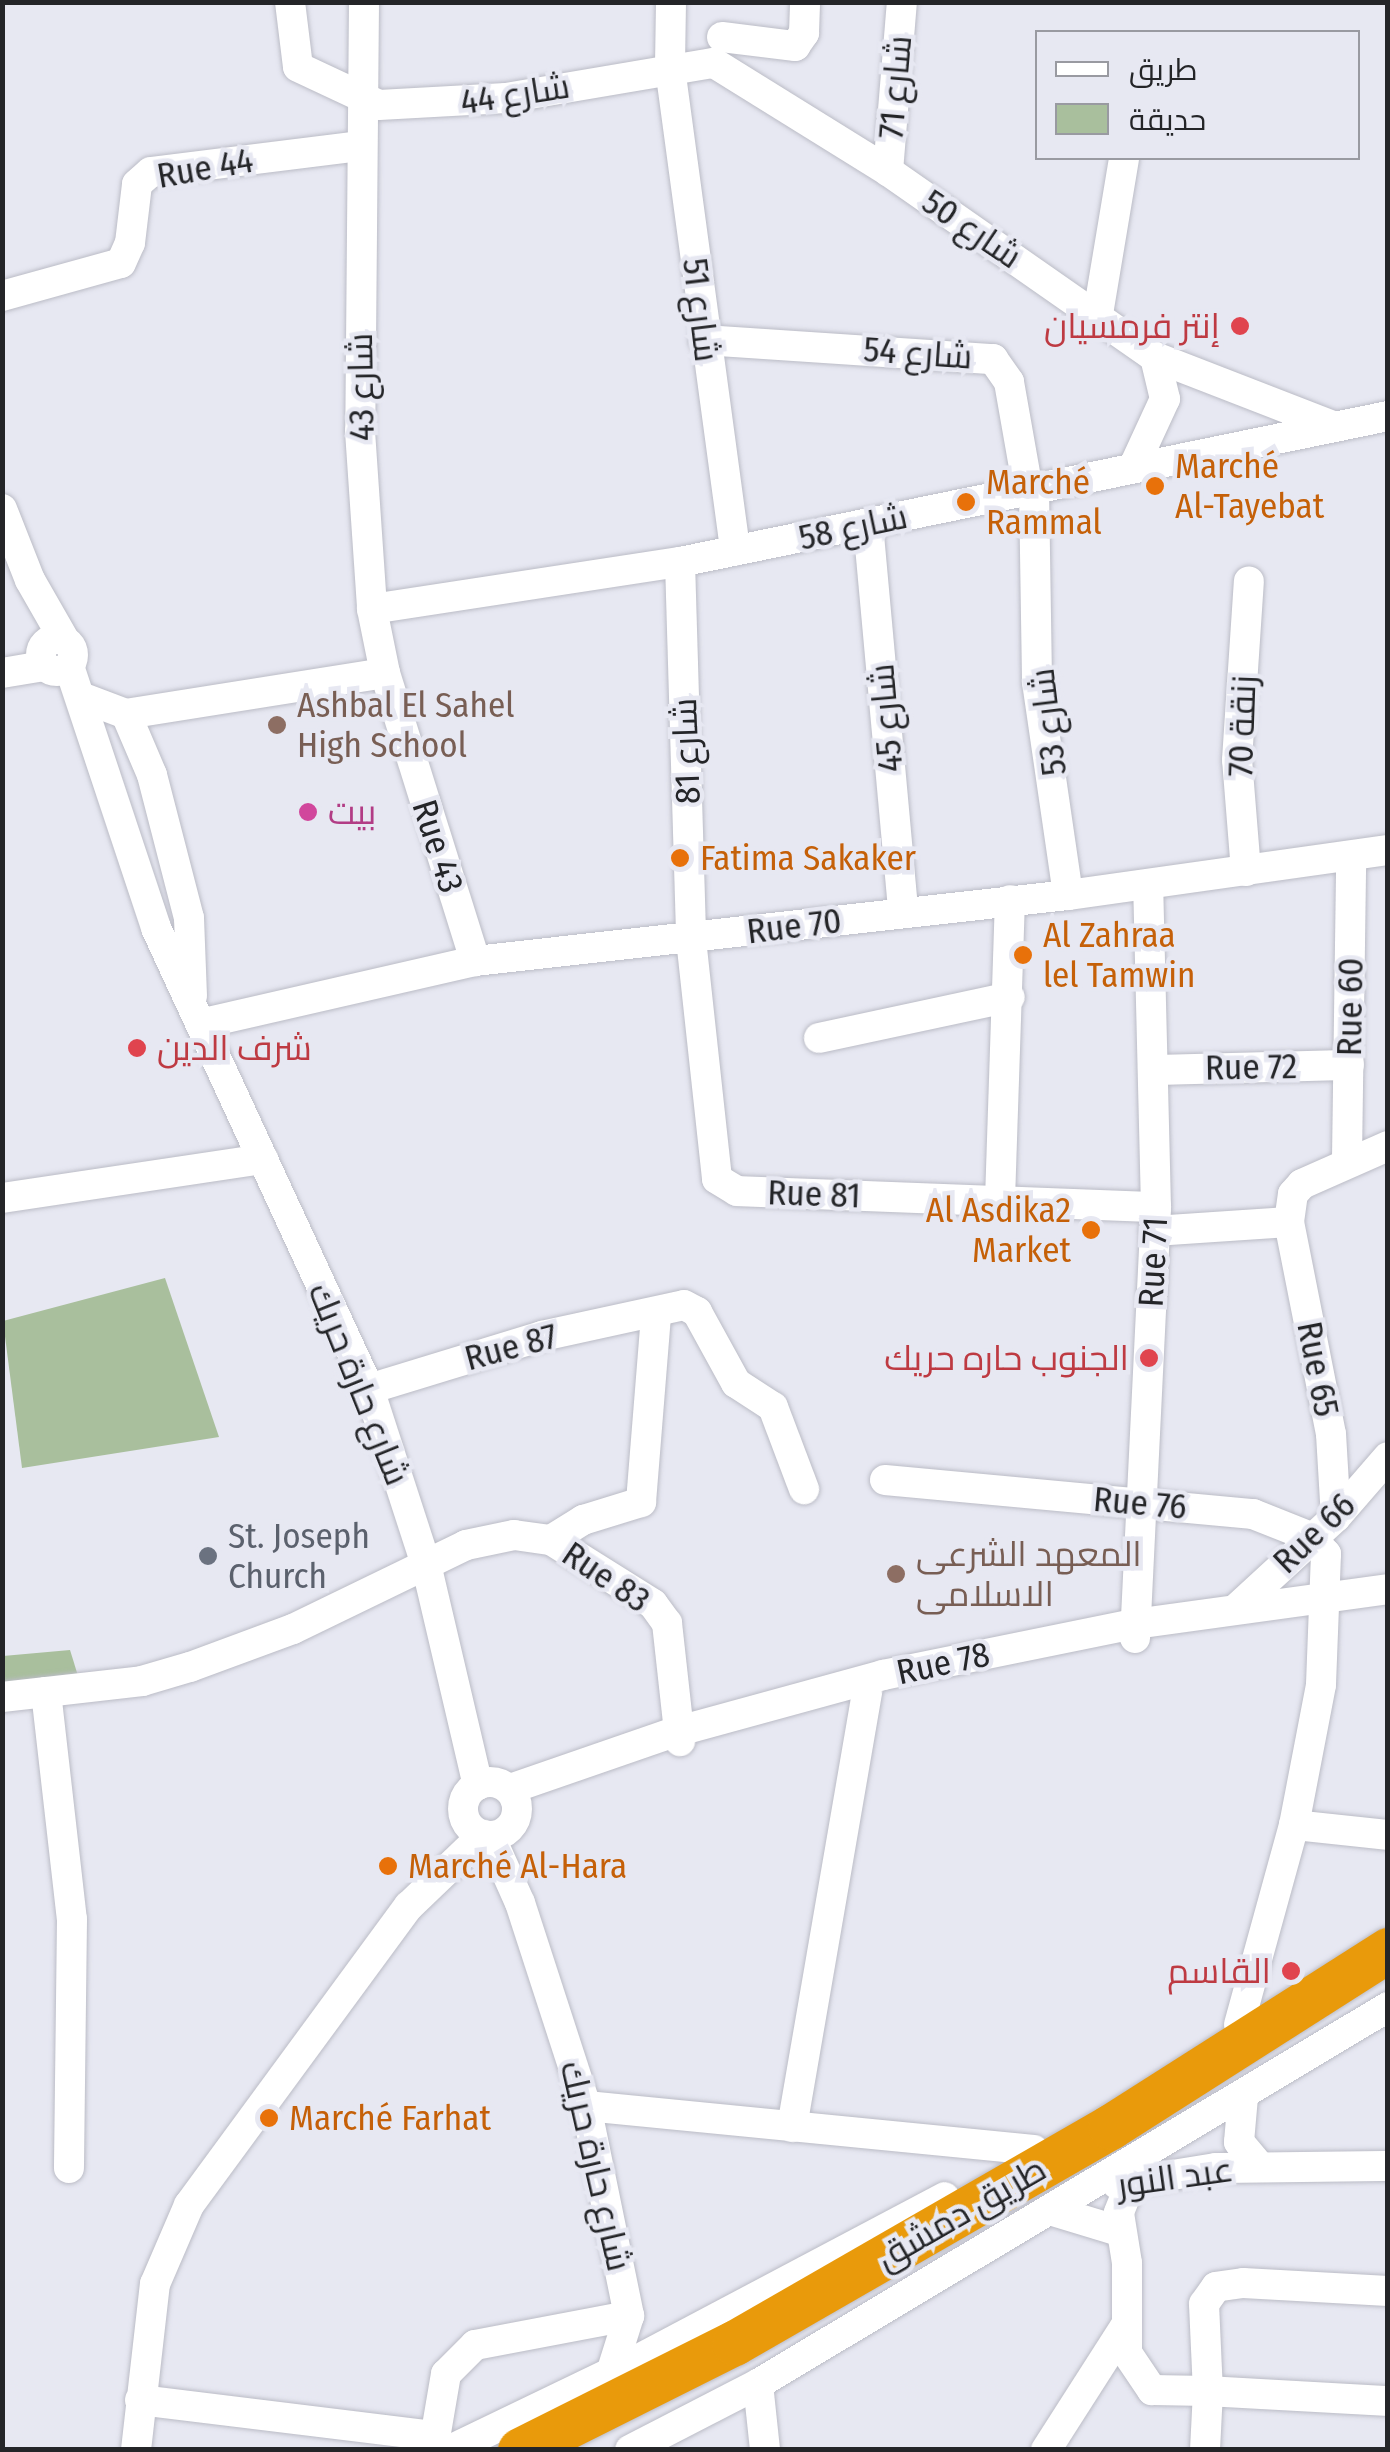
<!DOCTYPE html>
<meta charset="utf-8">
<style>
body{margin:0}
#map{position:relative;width:1390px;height:2452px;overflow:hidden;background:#e7e8f2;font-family:"Fira Sans Condensed",Cairo,sans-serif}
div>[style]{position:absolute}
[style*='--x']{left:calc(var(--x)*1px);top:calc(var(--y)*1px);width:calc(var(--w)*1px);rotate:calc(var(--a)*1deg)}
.green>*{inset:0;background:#a9bf9d}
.roads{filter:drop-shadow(0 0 2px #bbbcc6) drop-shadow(0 0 2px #bbbcc6)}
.minor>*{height:30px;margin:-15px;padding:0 15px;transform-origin:15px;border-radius:15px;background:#fff}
.minor>.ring{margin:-15px;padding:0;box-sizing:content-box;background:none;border:30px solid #fff;border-radius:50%}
.highway>*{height:45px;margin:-22.5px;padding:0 22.5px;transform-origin:22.5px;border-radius:22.5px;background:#e99a0b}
.dots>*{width:28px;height:28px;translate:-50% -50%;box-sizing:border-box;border:5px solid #e7e8f2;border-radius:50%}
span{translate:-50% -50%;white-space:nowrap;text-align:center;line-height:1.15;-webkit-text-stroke:9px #e7e8f2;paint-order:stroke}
.street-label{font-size:35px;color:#242528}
.health-label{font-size:35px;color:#be3a42}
.right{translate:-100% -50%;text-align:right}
.left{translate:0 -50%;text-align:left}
.food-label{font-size:35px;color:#c56008}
.education-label{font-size:35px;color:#785e54}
.hotel-label{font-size:35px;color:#b23c85}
.worship-label{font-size:35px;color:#5b616d}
.frame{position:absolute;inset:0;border:5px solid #242528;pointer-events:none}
.legend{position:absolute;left:1035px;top:30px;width:325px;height:130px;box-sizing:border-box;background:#e7e8f2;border:2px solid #999aa1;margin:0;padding:12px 18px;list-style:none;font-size:30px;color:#242528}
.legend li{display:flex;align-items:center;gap:20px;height:50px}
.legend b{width:50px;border:2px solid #999aa1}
</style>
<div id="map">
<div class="green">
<i style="clip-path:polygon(165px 1278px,219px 1437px,22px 1468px,3px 1321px)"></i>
<i style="clip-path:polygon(70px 1650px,79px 1679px,3px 1688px,3px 1656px)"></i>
</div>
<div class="roads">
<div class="minor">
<i style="--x:290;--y:2;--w:65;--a:83"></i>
<i style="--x:298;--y:67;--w:89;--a:25.1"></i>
<i style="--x:379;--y:105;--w:127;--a:-3.2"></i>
<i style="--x:506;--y:98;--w:211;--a:-9.6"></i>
<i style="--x:714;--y:63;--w:205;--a:31.8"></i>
<i style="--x:888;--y:171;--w:325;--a:34.9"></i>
<i style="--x:1155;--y:357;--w:188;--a:21.2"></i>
<i style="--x:364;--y:2;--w:429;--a:90.5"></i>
<i style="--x:360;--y:431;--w:178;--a:86.1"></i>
<i style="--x:372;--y:609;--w:65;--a:78.5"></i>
<i style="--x:385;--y:673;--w:302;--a:72.6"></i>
<i style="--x:671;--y:2;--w:66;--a:90.9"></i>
<i style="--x:670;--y:68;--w:487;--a:82.3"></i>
<i style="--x:722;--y:37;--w:74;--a:7"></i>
<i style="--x:795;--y:46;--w:16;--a:-55"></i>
<i style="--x:804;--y:33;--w:31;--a:-88"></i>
<i style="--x:888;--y:171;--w:170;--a:-85.3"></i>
<i style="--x:2;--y:296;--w:123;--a:-15.5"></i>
<i style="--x:121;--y:263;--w:22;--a:-66"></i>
<i style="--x:130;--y:243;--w:59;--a:-83.2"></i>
<i style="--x:137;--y:184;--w:18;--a:-41"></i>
<i style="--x:151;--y:172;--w:211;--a:-7.1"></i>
<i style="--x:1098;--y:314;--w:158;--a:-80.5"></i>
<i style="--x:704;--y:340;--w:290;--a:3.8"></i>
<i style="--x:993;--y:359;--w:28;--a:55"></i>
<i style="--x:1009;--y:382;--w:110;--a:80"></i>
<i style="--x:1134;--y:466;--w:74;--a:-65.2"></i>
<i style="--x:1165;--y:399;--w:43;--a:-103.4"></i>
<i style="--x:1034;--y:489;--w:193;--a:89.1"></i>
<i style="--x:1037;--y:682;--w:215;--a:81.7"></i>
<i style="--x:2;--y:509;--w:76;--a:68.5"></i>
<i style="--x:30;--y:580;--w:70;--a:60.2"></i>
<i style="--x:868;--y:524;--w:390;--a:84.8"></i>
<i style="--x:680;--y:562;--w:377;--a:88.3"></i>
<i style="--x:691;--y:939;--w:241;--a:83.8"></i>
<i style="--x:717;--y:1179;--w:23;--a:31"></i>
<i style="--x:737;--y:1191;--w:419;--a:2.2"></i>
<i style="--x:372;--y:609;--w:312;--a:-8.7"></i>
<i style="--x:680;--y:562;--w:723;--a:-11.65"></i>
<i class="ring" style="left:41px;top:639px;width:2px;height:2px"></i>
<i style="--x:69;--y:666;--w:276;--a:71.6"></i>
<i style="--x:156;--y:928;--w:508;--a:65.2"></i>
<i style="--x:369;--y:1389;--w:184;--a:72"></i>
<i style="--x:426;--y:1564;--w:227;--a:76.8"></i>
<i style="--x:2;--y:673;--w:43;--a:-9.5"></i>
<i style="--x:81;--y:697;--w:48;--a:20.7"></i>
<i style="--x:126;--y:714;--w:66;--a:66.9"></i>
<i style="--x:152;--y:775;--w:148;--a:75.5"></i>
<i style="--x:189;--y:918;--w:78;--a:87.8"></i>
<i style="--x:126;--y:714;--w:262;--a:-9"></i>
<i style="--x:1246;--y:871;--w:111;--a:-94.6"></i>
<i style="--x:1237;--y:760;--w:179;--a:-86.2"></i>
<i style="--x:204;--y:1023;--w:278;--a:-12.9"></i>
<i style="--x:475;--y:961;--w:597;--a:-6.35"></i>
<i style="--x:1068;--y:895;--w:323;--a:-8"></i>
<i style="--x:819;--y:1038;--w:195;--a:-12.1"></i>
<i style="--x:1153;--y:1070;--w:196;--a:-1.5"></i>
<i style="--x:1347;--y:1159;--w:303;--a:-89.2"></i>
<i style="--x:2;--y:1198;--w:264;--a:-8.5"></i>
<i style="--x:1000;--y:1200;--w:300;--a:-88.1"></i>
<i style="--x:1289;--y:1222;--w:216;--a:78.8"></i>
<i style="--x:1331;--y:1434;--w:83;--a:86.6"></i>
<i style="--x:1154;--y:1231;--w:135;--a:-3.8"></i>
<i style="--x:1289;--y:1222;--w:28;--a:-82"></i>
<i style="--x:1293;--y:1194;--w:13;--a:-48"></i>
<i style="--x:1302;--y:1184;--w:94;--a:-23.8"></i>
<i style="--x:369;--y:1389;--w:181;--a:-17"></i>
<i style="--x:542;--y:1336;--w:145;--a:-12.3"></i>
<i style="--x:684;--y:1305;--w:15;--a:28"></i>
<i style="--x:697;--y:1312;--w:81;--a:61.2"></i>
<i style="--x:736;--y:1383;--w:44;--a:33"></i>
<i style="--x:773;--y:1407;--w:88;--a:69.3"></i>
<i style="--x:885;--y:1480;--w:370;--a:5.3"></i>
<i style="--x:1253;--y:1514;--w:62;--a:21.6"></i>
<i style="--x:1311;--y:1537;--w:23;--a:49"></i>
<i style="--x:1326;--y:1554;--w:131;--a:92.2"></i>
<i style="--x:1321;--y:1685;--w:143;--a:100.9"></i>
<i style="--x:1294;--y:1825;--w:207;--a:105.4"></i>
<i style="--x:551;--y:1540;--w:38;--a:-32"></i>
<i style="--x:583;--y:1520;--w:61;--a:-17.2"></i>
<i style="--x:641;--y:1502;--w:187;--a:-85.4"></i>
<i style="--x:1238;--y:1607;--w:133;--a:-42.6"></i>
<i style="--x:1336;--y:1517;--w:79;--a:-49.1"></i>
<i style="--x:1135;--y:1638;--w:432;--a:-87.2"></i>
<i style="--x:1156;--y:1207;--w:322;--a:-91.4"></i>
<i style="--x:46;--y:1692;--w:228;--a:83.5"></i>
<i style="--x:72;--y:1919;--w:249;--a:90.7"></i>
<i style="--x:2;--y:1697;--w:141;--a:-6.5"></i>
<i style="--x:142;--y:1681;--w:50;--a:-16.3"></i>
<i style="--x:190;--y:1667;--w:110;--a:-20.3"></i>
<i style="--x:293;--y:1629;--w:192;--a:-25.9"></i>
<i style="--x:466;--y:1545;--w:49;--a:-11.8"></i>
<i style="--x:514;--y:1535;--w:37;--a:8"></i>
<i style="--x:551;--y:1540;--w:120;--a:32.1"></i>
<i style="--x:653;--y:1604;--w:24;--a:54"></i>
<i style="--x:667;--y:1623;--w:119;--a:83.7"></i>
<i class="ring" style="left:463px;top:1782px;width:24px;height:24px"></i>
<i style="--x:510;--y:1789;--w:175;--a:-19.1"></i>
<i style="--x:675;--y:1732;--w:216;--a:-15.3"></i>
<i style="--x:883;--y:1675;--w:256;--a:-11.5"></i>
<i style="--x:1134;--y:1624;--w:256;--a:-7.8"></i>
<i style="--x:1294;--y:1825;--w:95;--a:6.1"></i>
<i style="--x:490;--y:1836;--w:73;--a:65.9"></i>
<i style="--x:520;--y:1903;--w:213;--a:72"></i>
<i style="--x:586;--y:2106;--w:214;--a:78.4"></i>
<i style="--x:629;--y:2316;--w:60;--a:107.5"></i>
<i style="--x:1243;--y:2097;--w:45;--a:95.1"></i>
<i style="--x:1239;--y:2142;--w:31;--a:50"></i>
<i style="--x:586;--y:2106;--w:450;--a:5.6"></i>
<i style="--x:792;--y:2127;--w:442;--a:-80.2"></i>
<i style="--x:1132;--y:2180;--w:35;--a:112"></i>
<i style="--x:1119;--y:2213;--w:51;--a:80.9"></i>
<i style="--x:1127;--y:2263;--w:90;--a:90"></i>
<i style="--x:1127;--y:2353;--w:45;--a:56"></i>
<i style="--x:1152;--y:2390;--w:56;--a:1"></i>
<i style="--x:1208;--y:2391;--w:59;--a:92.9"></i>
<i style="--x:1117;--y:2184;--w:100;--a:-9.2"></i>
<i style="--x:1216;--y:2168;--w:172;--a:-0.7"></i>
<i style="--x:1053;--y:2211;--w:69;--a:16.9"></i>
<i style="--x:1388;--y:2291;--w:145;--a:-176.8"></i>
<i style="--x:1243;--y:2283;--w:27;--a:172"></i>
<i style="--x:1216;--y:2287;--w:21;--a:125"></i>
<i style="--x:1204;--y:2304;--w:87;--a:87.4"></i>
<i style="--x:1208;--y:2391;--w:180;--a:3.2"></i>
<i style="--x:758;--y:2384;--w:66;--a:83.9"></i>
<i style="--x:140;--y:2400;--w:295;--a:7"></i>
<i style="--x:136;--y:2450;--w:167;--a:-83.5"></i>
<i style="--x:155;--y:2284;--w:86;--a:-66.7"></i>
<i style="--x:189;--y:2205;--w:371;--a:-53.7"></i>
<i style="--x:409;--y:1906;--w:103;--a:-43.8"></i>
<i style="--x:433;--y:2450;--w:77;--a:-80.3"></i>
<i style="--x:446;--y:2374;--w:41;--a:-45"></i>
<i style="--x:475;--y:2345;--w:157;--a:-10.7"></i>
<i style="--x:450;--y:2450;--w:208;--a:-25.7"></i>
<i style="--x:637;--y:2360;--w:348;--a:-27.9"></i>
<i style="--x:630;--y:2450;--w:144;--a:-27.3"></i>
<i style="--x:758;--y:2384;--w:734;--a:-30.9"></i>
<i style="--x:1046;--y:2450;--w:145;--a:-57.4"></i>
</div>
<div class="highway">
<i style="--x:520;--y:2450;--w:239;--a:-26.6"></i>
<i style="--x:734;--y:2343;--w:434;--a:-29.9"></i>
<i style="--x:1110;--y:2127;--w:330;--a:-32.5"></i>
</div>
</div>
<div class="dots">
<i style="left:1240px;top:326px;background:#e0444e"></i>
<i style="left:1155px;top:486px;background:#e8710a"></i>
<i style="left:966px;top:502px;background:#e8710a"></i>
<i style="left:277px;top:725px;background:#8d6e63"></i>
<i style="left:308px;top:812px;background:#d1479c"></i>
<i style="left:680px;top:858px;background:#e8710a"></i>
<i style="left:1023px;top:955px;background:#e8710a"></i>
<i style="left:137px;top:1048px;background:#e0444e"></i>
<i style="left:1091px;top:1230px;background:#e8710a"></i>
<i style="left:1149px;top:1358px;background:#e0444e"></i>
<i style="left:208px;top:1556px;background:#6b7280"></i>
<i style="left:896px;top:1574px;background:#8d6e63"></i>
<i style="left:388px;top:1866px;background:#e8710a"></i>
<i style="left:1291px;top:1971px;background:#e0444e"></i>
<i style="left:269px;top:2118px;background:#e8710a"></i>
</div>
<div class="street-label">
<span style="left:895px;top:87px;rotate:-85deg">شارع 71</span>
<span style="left:515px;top:94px;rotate:-9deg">شارع 44</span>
<span style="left:205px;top:168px;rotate:-10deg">Rue 44</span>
<span style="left:972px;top:229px;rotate:34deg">شارع 50</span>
<span style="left:701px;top:310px;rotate:83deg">شارع 51</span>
<span style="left:918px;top:353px;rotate:4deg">شارع 54</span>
<span style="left:361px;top:387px;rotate:-91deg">شارع 43</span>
<span style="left:853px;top:527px;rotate:-12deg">شارع 58</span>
<span style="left:886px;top:718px;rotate:-95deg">شارع 45</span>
<span style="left:1048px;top:722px;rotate:-97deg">شارع 53</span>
<span style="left:1242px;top:726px;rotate:-88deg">زنقة 70</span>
<span style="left:686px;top:751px;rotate:-92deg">شارع 81</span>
<span style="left:438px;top:846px;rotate:72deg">Rue 43</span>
<span style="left:794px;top:926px;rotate:-7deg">Rue 70</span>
<span style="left:1350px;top:1007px;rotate:-89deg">Rue 60</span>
<span style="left:1251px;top:1067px;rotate:-1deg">Rue 72</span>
<span style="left:814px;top:1194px;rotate:2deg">Rue 81</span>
<span style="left:1153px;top:1262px;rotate:-87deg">Rue 71</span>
<span style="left:511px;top:1347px;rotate:-15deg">Rue 87</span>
<span style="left:1318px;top:1369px;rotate:79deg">Rue 65</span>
<span style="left:359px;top:1384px;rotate:68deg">شارع حارة حريك</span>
<span style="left:1140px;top:1503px;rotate:5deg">Rue 76</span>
<span style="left:1314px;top:1533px;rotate:-44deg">Rue 66</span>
<span style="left:606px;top:1577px;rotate:34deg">Rue 83</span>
<span style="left:943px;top:1663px;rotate:-12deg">Rue 78</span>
<span style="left:596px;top:2166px;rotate:77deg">شارع حارة حريك</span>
<span style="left:1175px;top:2177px;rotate:-8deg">عبد النور</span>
<span style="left:961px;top:2213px;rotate:-30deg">طريق دمشق</span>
</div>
<div class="health-label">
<span class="right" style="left:1220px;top:326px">إنتر فرمسيان</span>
<span class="left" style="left:157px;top:1048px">شرف الدين</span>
<span class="right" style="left:1129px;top:1358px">الجنوب حاره حريك</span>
<span class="right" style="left:1271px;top:1971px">القاسم</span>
</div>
<div class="food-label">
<span class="left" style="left:1175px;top:486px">Marché<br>Al-Tayebat</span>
<span class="left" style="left:986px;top:502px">Marché<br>Rammal</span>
<span class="left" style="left:700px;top:858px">Fatima Sakaker</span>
<span class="left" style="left:1043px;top:955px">Al Zahraa<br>lel Tamwin</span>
<span class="right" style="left:1071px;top:1230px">Al Asdika2<br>Market</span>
<span class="left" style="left:408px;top:1866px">Marché Al-Hara</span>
<span class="left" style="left:289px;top:2118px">Marché Farhat</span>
</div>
<div class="education-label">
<span class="left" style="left:297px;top:725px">Ashbal El Sahel<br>High School</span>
<span class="left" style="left:916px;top:1574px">المعهد الشرعى<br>الاسلامى</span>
</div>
<div class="hotel-label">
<span class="left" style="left:328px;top:812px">بيت</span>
</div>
<div class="worship-label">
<span class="left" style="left:228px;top:1556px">St. Joseph<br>Church</span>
</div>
<div class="frame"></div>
<ul class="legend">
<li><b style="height:12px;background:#fff"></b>طريق</li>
<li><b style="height:28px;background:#a9bf9d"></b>حديقة</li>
</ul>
</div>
